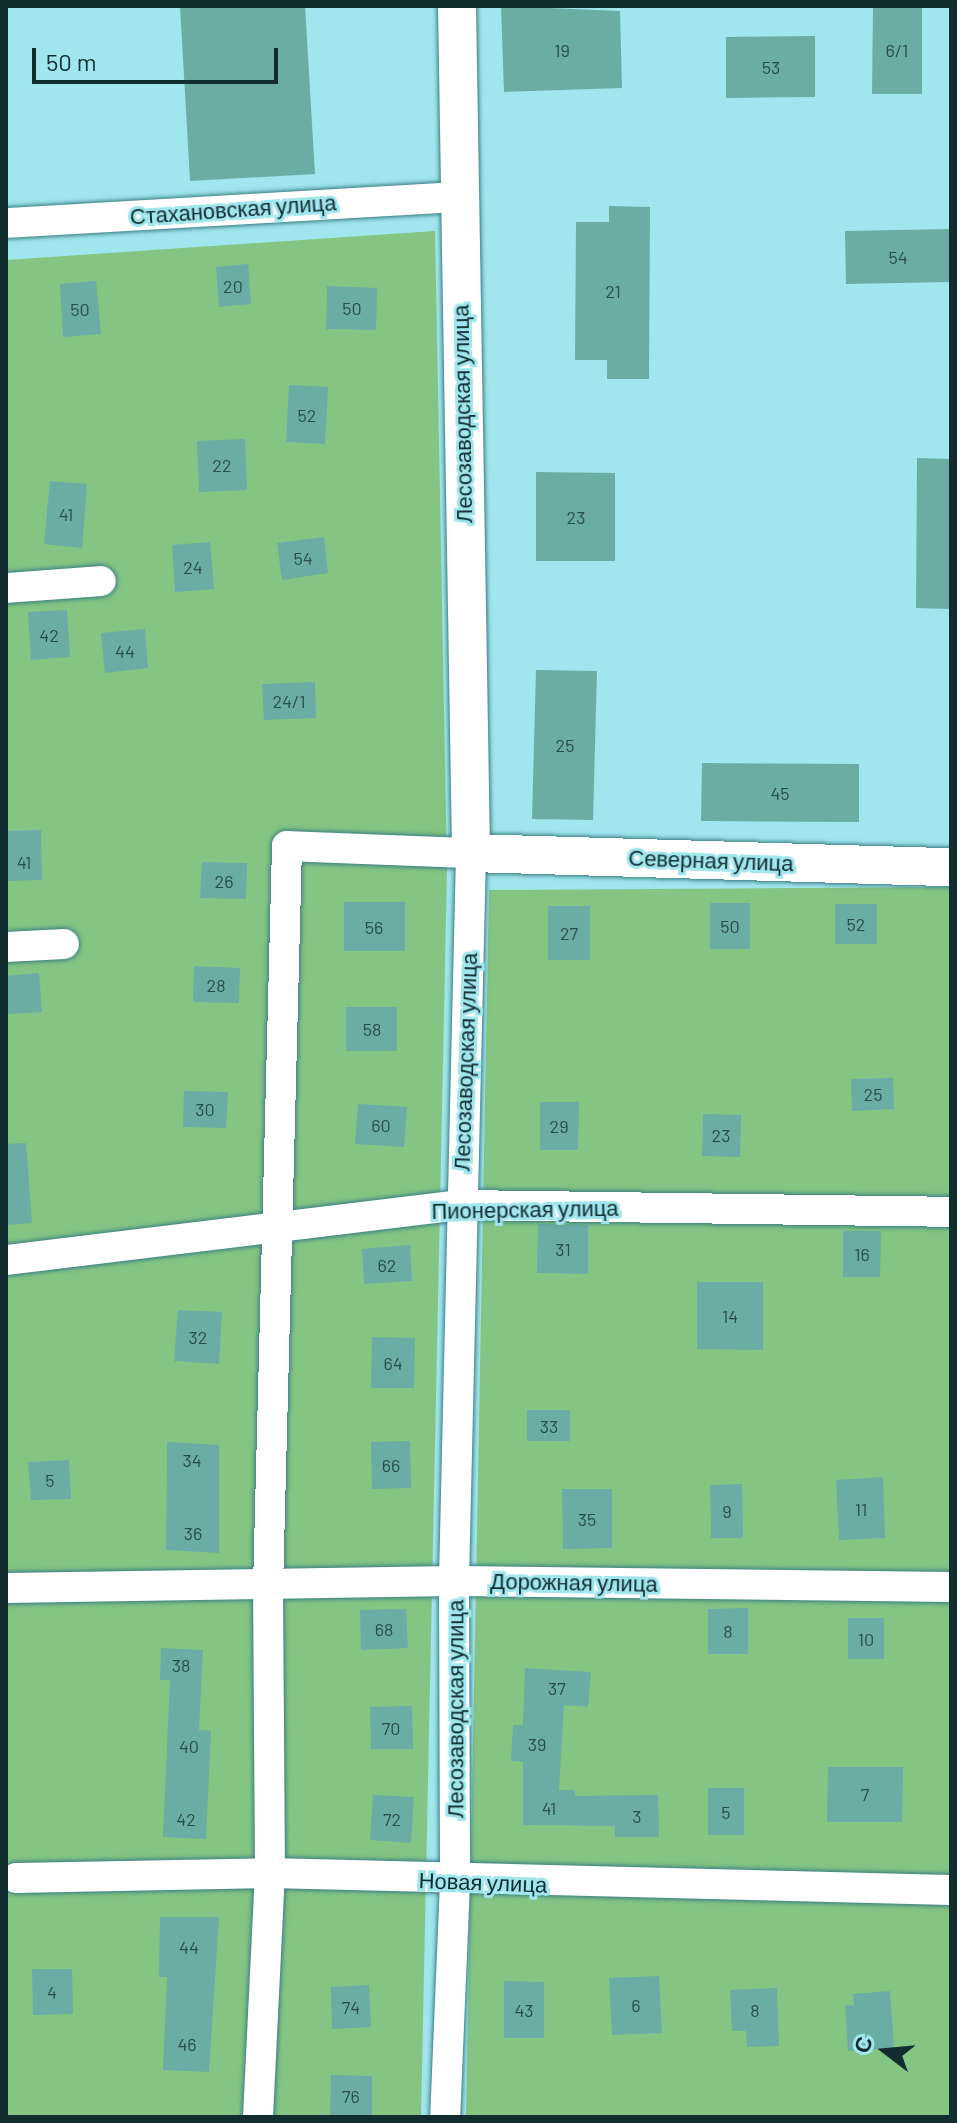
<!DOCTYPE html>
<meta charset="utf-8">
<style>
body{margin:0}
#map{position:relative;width:957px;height:2123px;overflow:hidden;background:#a1e6ed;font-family:Barlow,sans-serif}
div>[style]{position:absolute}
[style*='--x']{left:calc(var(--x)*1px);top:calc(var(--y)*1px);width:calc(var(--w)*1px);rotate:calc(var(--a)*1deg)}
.green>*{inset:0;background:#84c583}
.building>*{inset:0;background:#6bada4}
.roads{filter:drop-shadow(0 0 2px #3a7e85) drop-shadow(0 0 2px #3a7e85)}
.minor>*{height:30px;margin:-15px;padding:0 15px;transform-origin:15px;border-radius:15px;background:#fff}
.tertiary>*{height:38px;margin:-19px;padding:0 19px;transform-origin:19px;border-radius:19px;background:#fff}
span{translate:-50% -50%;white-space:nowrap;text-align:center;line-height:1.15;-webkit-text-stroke:6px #a1e6ed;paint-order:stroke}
.number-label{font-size:18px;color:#284d4d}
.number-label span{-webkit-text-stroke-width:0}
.street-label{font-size:22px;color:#112d30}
.frame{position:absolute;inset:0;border:8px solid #112d30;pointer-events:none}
.north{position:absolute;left:845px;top:2011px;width:80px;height:80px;-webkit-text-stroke:6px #a1e6ed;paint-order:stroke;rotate:286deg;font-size:22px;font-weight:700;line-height:32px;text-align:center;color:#112d30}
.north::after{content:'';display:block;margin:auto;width:28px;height:36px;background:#112d30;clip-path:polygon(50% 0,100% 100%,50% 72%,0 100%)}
.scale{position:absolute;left:32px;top:48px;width:246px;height:36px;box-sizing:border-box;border:4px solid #112d30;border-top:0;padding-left:10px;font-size:24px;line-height:28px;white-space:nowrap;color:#112d30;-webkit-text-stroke:6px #a1e6ed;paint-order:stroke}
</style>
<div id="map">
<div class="green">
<i style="clip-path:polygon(435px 231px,447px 870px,421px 2117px,6px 2117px,6px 260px)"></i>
<i style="clip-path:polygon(951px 887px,951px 2117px,466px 2117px,489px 890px)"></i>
</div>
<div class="building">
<i style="clip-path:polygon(180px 6px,305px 6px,315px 174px,190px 181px)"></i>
<i style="clip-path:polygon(501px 6px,620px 11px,622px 88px,504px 92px)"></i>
<i style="clip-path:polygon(873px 6px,922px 6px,922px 94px,872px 94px)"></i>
<i style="clip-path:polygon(815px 36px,815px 97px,726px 98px,726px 37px)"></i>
<i style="clip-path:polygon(609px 206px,650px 207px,649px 379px,607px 379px,607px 360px,575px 360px,576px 222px,609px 222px)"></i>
<i style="clip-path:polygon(951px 229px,951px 282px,846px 284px,845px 231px)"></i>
<i style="clip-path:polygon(248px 264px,251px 304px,219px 307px,216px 267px)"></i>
<i style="clip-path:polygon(96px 281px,101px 334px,63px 337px,60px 284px)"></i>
<i style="clip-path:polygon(327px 286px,377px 288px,376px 330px,326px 329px)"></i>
<i style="clip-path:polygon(289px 385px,328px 387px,325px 444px,286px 442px)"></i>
<i style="clip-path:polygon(245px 439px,247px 490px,199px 492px,197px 441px)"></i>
<i style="clip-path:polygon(917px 458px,951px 459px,951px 609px,916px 608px)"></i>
<i style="clip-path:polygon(536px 472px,615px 473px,615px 561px,536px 561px)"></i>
<i style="clip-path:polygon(50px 481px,87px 484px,82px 548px,44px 544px)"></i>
<i style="clip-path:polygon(324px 537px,328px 573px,282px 580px,277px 543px)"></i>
<i style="clip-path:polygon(210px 542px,214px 589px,175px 592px,172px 545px)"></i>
<i style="clip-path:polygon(67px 610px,70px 657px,31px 660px,28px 612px)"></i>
<i style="clip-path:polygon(145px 629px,148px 668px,105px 673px,101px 633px)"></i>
<i style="clip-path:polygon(536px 670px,597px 671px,593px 820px,532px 819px)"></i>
<i style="clip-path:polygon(315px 682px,316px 718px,264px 720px,262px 684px)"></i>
<i style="clip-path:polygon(702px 763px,859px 764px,859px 822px,701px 821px)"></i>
<i style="clip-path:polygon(41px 830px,42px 880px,7px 881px,6px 831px)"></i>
<i style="clip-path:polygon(202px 862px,247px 863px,246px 899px,200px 898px)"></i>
<i style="clip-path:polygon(344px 902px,405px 902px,405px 951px,344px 951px)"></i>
<i style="clip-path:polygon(710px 903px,750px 903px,750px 949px,710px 949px)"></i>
<i style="clip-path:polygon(835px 904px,877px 904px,877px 944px,835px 944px)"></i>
<i style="clip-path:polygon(548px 906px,590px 906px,590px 960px,548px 960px)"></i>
<i style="clip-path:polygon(194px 966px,240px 968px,239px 1003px,193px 1002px)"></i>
<i style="clip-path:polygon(39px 973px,42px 1012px,6px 1014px,6px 976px)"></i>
<i style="clip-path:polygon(346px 1007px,397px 1007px,397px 1051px,346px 1051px)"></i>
<i style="clip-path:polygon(893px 1078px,894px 1109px,852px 1111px,851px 1079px)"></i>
<i style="clip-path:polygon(184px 1091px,228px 1092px,226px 1128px,183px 1127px)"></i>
<i style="clip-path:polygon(540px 1102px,579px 1102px,578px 1150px,540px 1150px)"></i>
<i style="clip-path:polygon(358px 1104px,407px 1107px,404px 1147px,355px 1144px)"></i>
<i style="clip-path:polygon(703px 1114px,741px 1115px,740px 1157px,702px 1156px)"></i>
<i style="clip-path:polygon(26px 1143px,32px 1223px,6px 1225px,6px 1144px)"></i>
<i style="clip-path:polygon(538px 1224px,588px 1225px,588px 1274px,537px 1273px)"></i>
<i style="clip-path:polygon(843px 1231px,881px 1231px,880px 1277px,843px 1277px)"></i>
<i style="clip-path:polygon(410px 1245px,412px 1281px,364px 1284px,362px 1249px)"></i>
<i style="clip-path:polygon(697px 1282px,763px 1282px,763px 1350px,697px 1349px)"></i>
<i style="clip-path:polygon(178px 1310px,222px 1312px,219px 1364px,174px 1361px)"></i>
<i style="clip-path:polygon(372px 1337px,415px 1338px,414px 1388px,371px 1388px)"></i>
<i style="clip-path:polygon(527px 1410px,570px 1410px,570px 1441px,527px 1441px)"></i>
<i style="clip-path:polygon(410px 1441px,411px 1488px,372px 1489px,371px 1442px)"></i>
<i style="clip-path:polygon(167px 1442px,219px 1445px,219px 1553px,166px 1550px)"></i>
<i style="clip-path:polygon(69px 1460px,71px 1499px,31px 1500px,28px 1462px)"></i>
<i style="clip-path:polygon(883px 1477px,885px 1538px,839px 1540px,836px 1480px)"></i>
<i style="clip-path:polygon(742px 1484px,743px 1538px,711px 1538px,710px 1485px)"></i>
<i style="clip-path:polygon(562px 1489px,612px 1489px,612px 1548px,563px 1549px)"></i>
<i style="clip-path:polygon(748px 1608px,748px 1654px,708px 1654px,708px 1609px)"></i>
<i style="clip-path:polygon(406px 1609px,408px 1648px,361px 1650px,360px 1610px)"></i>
<i style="clip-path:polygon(848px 1618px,884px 1618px,884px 1659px,848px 1659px)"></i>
<i style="clip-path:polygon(161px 1648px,203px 1650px,199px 1730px,211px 1731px,206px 1839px,163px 1837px,170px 1680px,160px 1680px)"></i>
<i style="clip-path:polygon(525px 1668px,591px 1672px,588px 1707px,564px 1705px,559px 1790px,575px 1790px,575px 1796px,658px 1795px,659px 1837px,615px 1837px,615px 1826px,523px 1825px,523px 1762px,511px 1761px,513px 1725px,523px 1725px)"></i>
<i style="clip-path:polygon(412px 1706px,413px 1749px,371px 1749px,370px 1707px)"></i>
<i style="clip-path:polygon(828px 1767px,903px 1767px,902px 1822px,827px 1822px)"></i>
<i style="clip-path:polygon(708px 1788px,744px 1788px,744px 1835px,708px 1835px)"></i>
<i style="clip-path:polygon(373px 1795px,414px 1797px,411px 1843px,370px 1840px)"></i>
<i style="clip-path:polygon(160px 1917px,219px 1917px,209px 2072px,163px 2070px,167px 1977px,159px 1977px)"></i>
<i style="clip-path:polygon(32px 1969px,72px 1969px,73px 2014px,33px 2015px)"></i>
<i style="clip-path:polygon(659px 1976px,662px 2033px,612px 2035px,609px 1978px)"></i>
<i style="clip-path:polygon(504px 1981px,544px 1982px,544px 2038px,504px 2038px)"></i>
<i style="clip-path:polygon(369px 1985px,371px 2027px,332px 2029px,331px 1987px)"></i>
<i style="clip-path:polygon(777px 1988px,779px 2046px,747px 2047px,746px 2031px,732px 2031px,730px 1990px)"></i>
<i style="clip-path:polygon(890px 1991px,894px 2048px,848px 2051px,845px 2005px,854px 2006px,853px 1994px)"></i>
<i style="clip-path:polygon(331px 2075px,372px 2076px,372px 2117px,330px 2117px)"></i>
</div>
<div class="roads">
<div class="minor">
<i style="--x:6;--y:223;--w:455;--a:-3.3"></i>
<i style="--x:6;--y:588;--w:95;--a:-4.2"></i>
<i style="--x:6;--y:947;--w:58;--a:-3"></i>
<i style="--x:6;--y:1260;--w:458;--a:-6.9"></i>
<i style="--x:461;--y:1205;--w:490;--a:0.8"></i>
<i style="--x:6;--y:1588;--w:448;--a:-0.9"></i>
<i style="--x:454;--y:1581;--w:497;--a:0.7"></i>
<i style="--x:16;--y:1878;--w:254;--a:-1.1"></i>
<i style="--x:270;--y:1873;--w:681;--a:1.43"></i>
<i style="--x:258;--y:2117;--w:244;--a:-87.2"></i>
<i style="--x:270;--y:1873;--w:286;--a:-90.4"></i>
<i style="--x:268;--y:1587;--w:741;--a:-88.53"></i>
<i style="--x:287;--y:846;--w:184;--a:2.2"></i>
<i style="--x:471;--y:853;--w:728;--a:91.34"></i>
<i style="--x:454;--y:1581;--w:301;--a:89.8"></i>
<i style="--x:455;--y:1882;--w:235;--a:92.4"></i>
</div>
<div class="tertiary">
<i style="--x:457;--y:6;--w:847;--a:89.05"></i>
<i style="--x:471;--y:853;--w:480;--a:1.7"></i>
</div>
</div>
<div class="number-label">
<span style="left:562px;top:50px">19</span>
<span style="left:897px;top:50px">6/1</span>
<span style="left:771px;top:67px">53</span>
<span style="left:898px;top:257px">54</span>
<span style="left:233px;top:286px">20</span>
<span style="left:613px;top:291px">21</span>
<span style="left:352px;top:308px">50</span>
<span style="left:80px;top:309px">50</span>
<span style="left:307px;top:415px">52</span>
<span style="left:222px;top:465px">22</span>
<span style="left:66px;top:514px">41</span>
<span style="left:576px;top:517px">23</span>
<span style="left:303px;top:558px">54</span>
<span style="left:193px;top:567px">24</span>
<span style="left:49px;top:635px">42</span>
<span style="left:125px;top:651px">44</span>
<span style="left:289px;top:701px">24/1</span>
<span style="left:565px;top:745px">25</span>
<span style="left:780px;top:793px">45</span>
<span style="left:24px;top:862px">41</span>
<span style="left:224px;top:881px">26</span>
<span style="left:856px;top:924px">52</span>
<span style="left:730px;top:926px">50</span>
<span style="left:374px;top:927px">56</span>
<span style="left:569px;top:933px">27</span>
<span style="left:216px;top:985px">28</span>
<span style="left:372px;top:1029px">58</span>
<span style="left:873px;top:1094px">25</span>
<span style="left:205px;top:1109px">30</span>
<span style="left:381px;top:1125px">60</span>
<span style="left:559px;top:1126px">29</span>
<span style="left:721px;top:1135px">23</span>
<span style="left:563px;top:1249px">31</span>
<span style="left:862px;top:1254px">16</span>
<span style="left:387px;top:1265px">62</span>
<span style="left:730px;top:1316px">14</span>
<span style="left:198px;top:1337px">32</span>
<span style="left:393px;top:1363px">64</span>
<span style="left:549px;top:1426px">33</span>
<span style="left:192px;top:1460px">34</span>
<span style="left:391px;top:1465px">66</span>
<span style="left:50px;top:1480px">5</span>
<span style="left:861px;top:1509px">11</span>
<span style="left:727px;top:1511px">9</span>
<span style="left:587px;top:1519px">35</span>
<span style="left:193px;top:1533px">36</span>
<span style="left:384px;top:1629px">68</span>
<span style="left:728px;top:1631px">8</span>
<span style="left:866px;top:1639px">10</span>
<span style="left:181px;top:1665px">38</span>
<span style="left:557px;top:1688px">37</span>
<span style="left:391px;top:1728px">70</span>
<span style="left:537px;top:1744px">39</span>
<span style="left:189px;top:1746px">40</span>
<span style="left:865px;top:1794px">7</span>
<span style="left:549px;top:1808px">41</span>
<span style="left:726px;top:1812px">5</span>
<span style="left:637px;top:1816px">3</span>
<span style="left:186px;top:1819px">42</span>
<span style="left:392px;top:1819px">72</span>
<span style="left:189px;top:1947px">44</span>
<span style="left:52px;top:1992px">4</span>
<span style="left:636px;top:2005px">6</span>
<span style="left:351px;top:2007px">74</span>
<span style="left:524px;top:2010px">43</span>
<span style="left:755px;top:2010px">8</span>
<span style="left:187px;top:2044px">46</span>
<span style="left:351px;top:2096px">76</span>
</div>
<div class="street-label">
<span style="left:233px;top:209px;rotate:-4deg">Стахановская улица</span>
<span style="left:462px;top:414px;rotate:-91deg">Лесозаводская улица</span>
<span style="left:711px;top:860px;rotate:2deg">Северная улица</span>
<span style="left:465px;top:1062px;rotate:-88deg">Лесозаводская улица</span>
<span style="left:525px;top:1209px;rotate:-1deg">Пионерская улица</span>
<span style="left:574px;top:1582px;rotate:1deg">Дорожная улица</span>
<span style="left:455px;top:1709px;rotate:-90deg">Лесозаводская улица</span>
<span style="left:483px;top:1882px;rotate:2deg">Новая улица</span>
</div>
<div class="frame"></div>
<div class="north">С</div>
<div class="scale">50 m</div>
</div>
